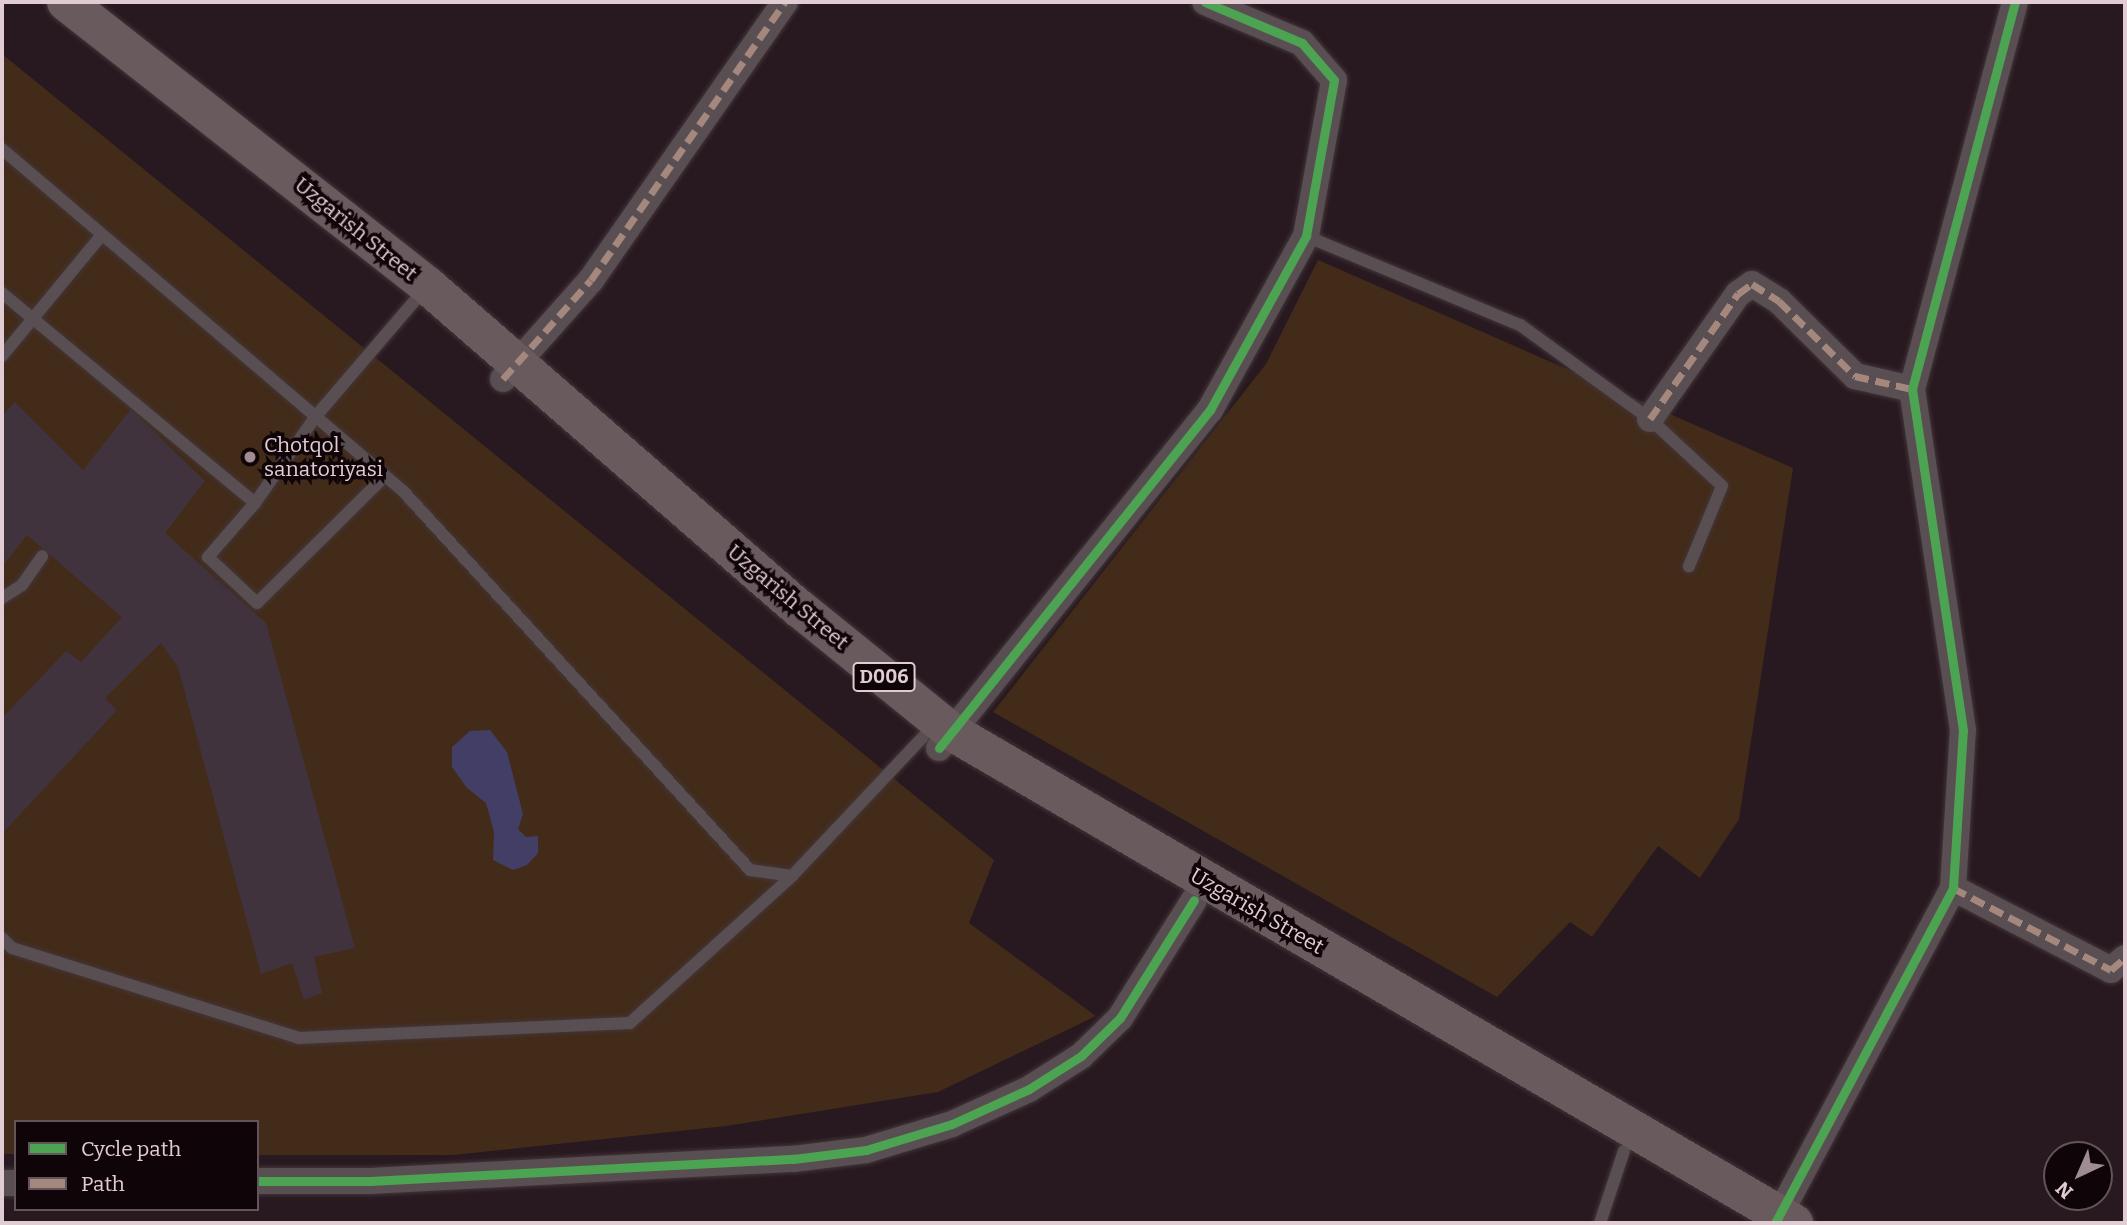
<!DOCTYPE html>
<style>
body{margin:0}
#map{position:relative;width:2127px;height:1225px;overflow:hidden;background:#281920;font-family:Bitter,serif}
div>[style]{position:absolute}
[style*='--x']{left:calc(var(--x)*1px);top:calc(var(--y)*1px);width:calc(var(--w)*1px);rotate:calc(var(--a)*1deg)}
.green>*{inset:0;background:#432b19}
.water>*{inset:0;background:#433e65}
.building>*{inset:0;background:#40333e}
.roads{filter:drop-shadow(0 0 2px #42363a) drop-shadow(0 0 2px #42363a)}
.service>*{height:12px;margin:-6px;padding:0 6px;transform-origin:6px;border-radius:6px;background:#594e52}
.minor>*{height:26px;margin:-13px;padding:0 13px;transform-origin:13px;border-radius:13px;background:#594e52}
.primary>*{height:38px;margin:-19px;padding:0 19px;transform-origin:19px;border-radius:19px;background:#695a5d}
.quiet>*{height:7px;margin-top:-3.5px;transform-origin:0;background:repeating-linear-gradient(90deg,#a5887d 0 14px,transparent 0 21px)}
.cycleway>*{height:9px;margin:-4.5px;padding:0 4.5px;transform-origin:4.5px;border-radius:4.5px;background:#4ca352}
.dots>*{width:19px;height:19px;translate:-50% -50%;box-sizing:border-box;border:4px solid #0f0408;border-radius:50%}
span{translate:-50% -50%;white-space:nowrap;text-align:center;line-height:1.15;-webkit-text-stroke:7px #0f0408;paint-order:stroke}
.shield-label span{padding:2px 5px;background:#0f0408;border:2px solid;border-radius:5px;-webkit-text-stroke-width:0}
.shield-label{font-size:19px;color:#e1ccd3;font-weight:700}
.street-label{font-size:21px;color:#e1ccd3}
.poi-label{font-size:21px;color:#e1ccd3}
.left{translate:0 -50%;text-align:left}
.frame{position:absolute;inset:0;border:4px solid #e1ccd3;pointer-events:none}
.legend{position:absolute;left:14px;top:1120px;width:245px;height:91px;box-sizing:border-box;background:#0f0408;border:2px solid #635459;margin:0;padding:9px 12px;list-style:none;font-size:21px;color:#e1ccd3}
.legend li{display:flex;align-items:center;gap:14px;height:35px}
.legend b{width:35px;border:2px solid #635459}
.north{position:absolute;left:2043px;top:1141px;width:70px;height:70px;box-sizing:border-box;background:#0f0408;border:2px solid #635459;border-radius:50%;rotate:224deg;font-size:19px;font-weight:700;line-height:28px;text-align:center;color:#e1ccd3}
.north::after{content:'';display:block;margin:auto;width:24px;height:32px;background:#a08d94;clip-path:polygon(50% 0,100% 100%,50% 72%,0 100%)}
</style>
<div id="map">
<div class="green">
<i style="clip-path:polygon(2px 54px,994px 860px,969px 923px,1096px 1016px,938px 1092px,726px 1126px,453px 1155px,257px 1155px,257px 1122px,16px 1122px,16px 1154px,2px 1154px)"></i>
<i style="clip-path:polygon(1318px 260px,1793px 468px,1739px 819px,1700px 878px,1658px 846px,1592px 937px,1570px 922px,1497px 997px,993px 712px,1266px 364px)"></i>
</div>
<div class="water">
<i style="clip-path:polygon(490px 730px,507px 752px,523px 814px,518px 829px,526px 837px,538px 836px,538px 853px,527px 865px,513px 870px,493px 860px,494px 832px,486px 803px,467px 788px,452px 767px,452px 747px,470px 731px)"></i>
</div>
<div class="building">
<i style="clip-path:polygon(15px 402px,83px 470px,131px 409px,205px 481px,165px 533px,266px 623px,355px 948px,314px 957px,322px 993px,304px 1000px,292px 963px,261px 974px,178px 667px,161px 643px,105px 698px,117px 710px,2px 834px,2px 718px,66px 651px,81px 662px,122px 617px,27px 535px,2px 567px,2px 416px)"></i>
</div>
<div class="roads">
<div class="service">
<i style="--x:2;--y:149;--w:527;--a:40.46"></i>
<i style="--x:403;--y:491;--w:514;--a:47.52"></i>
<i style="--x:750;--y:870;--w:42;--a:8.1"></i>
<i style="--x:792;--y:876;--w:191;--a:-46.7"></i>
<i style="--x:1306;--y:236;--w:232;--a:22.6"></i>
<i style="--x:1520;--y:325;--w:160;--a:35.9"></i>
<i style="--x:1650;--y:419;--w:98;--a:42.9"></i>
<i style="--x:1722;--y:486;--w:87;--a:112.4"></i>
<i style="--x:2;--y:293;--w:329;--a:39.7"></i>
<i style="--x:255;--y:503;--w:106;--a:-55"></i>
<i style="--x:316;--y:416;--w:166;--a:-49.4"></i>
<i style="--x:2;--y:356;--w:156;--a:-50.5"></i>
<i style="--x:255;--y:503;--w:72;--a:131"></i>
<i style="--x:208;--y:557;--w:67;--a:43.2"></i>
<i style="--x:257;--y:603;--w:180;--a:-44.8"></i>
<i style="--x:2;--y:598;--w:24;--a:-33"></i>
<i style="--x:22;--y:585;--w:35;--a:-55"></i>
<i style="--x:2;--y:938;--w:14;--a:45"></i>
<i style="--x:12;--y:948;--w:301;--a:17.4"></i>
<i style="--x:299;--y:1038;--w:331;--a:-2.6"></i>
<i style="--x:630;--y:1023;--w:219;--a:-42.2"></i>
<i style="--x:1600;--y:1223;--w:76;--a:-71.6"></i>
</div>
<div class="minor">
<i style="--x:503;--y:379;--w:132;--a:-48.4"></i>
<i style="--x:591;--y:280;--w:339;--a:-55.1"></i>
<i style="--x:1650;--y:419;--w:153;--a:-54.9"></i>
<i style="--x:1738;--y:294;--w:17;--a:-36"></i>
<i style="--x:1752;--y:284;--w:32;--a:32"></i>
<i style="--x:1779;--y:301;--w:107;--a:44.6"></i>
<i style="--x:1855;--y:376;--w:58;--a:12.8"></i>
<i style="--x:939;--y:748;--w:433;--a:-51.3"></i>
<i style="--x:1210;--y:410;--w:199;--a:-61.1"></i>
<i style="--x:1306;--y:236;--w:158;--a:-79.8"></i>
<i style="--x:1334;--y:80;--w:49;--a:-130.9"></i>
<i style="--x:1302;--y:43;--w:105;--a:-157.1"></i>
<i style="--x:1953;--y:888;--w:178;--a:27.4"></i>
<i style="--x:2111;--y:970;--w:18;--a:-41"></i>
<i style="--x:257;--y:1181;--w:113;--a:0"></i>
<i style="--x:370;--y:1181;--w:424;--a:-3"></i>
<i style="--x:793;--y:1159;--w:74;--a:-7"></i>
<i style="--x:866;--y:1150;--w:90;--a:-16.8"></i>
<i style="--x:952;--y:1124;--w:85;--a:-24.4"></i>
<i style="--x:1029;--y:1089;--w:62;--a:-32.4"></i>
<i style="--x:1081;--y:1056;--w:54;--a:-44.3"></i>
<i style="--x:1120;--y:1018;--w:139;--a:-57.9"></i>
<i style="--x:2;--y:1183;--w:14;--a:0"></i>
<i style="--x:1775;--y:1223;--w:379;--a:-62"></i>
<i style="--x:1953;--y:888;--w:158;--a:-86.4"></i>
<i style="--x:1963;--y:730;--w:345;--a:-98.5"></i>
<i style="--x:1912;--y:389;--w:400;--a:-75.1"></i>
</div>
<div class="primary">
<i style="--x:66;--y:2;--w:460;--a:38.1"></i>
<i style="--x:428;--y:286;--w:493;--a:41"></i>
<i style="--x:800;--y:609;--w:196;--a:39"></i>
<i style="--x:952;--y:732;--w:975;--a:30.25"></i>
</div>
</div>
<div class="quiet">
<i style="--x:503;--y:379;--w:132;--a:-48.4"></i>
<i style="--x:591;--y:280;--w:339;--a:-55.1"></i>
<i style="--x:1650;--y:419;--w:153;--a:-54.9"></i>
<i style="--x:1738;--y:294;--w:17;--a:-36"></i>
<i style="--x:1752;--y:284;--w:32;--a:32"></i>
<i style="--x:1779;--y:301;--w:107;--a:44.6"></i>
<i style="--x:1855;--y:376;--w:58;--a:12.8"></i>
<i style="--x:1953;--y:888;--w:178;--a:27.4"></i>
<i style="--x:2111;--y:970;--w:18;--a:-41"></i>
</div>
<div class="cycleway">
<i style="--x:939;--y:748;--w:433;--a:-51.3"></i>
<i style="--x:1210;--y:410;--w:199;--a:-61.1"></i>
<i style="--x:1306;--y:236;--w:158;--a:-79.8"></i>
<i style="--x:1334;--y:80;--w:49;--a:-130.9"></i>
<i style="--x:1302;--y:43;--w:105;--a:-157.1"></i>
<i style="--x:257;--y:1181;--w:113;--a:0"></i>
<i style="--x:370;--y:1181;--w:424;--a:-3"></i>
<i style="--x:793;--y:1159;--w:74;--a:-7"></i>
<i style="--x:866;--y:1150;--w:90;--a:-16.8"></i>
<i style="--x:952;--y:1124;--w:85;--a:-24.4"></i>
<i style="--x:1029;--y:1089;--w:62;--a:-32.4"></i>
<i style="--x:1081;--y:1056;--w:54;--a:-44.3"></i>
<i style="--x:1120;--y:1018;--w:139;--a:-57.9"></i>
<i style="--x:1775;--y:1223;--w:379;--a:-62"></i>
<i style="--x:1953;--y:888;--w:158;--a:-86.4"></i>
<i style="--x:1963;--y:730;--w:345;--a:-98.5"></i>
<i style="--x:1912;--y:389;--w:400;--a:-75.1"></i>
</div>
<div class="dots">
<i style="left:250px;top:457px;background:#a08d94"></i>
</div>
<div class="shield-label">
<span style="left:884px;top:677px">D006</span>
</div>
<div class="street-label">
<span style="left:356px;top:229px;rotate:39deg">Uzgarish Street</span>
<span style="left:788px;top:597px;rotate:40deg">Uzgarish Street</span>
<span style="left:1257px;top:911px;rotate:30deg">Uzgarish Street</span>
</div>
<div class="poi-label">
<span class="left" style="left:264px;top:457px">Chotqol<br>sanatoriyasi</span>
</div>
<div class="frame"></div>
<ul class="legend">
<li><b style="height:9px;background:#4ca352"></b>Cycle path</li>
<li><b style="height:9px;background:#a5887d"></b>Path</li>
</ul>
<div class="north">N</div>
</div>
